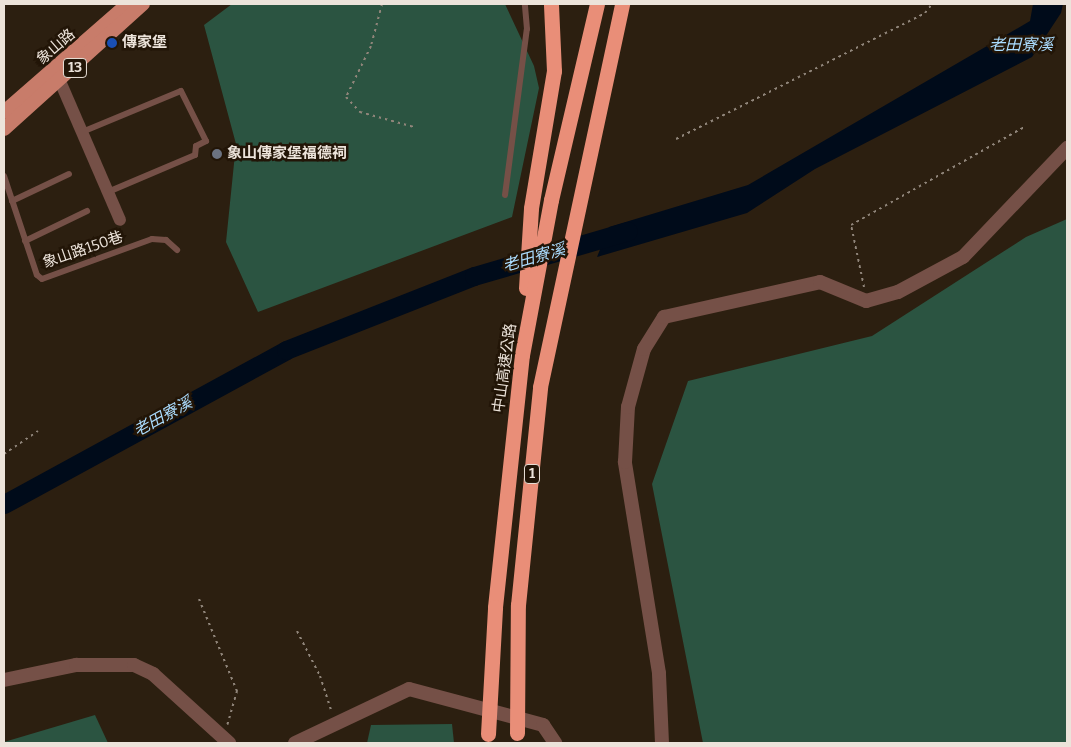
<!DOCTYPE html>
<meta charset="utf-8">
<style>
body{margin:0}
#map{position:relative;width:1071px;height:747px;overflow:hidden;background:#2c1f10;font-family:Bitter,"Noto Sans TC",serif}
div>[style]{position:absolute}
[style*='--x']{left:calc(var(--x)*1px);top:calc(var(--y)*1px);width:calc(var(--w)*1px);rotate:calc(var(--a)*1deg)}
.forest>*{inset:0;background:#2b5441}
.water>*{inset:0;background:#000b1a}
.river>*{height:19px;margin:-9.5px;padding:0 9.5px;transform-origin:9.5px;border-radius:9.5px;background:#000b1a}
.path>*{height:2px;margin-top:-1px;transform-origin:0;background:repeating-linear-gradient(90deg,#90857a 0 2.5px,transparent 0 6.5px)}
.service>*{height:6px;margin:-3px;padding:0 3px;transform-origin:3px;border-radius:3px;background:#755047}
.minor>*{height:12px;margin:-6px;padding:0 6px;transform-origin:6px;border-radius:6px;background:#755047}
.tertiary>*{height:14px;margin:-7px;padding:0 7px;transform-origin:7px;border-radius:7px;background:#755047}
.primary>*{height:14px;margin:-7px;padding:0 7px;transform-origin:7px;border-radius:7px;background:#c87c6a}
.motorway>*{height:15px;margin:-7.5px;padding:0 7.5px;transform-origin:7.5px;border-radius:7.5px;background:#e98e78}
.motorway-bridge>*{height:15px;margin:-7.5px;padding:0 7.5px;transform-origin:7.5px;border-radius:7.5px;background:#e98e78}
.dots>*{width:14px;height:14px;translate:-50% -50%;box-sizing:border-box;border:2px solid #221507;border-radius:50%}
span{translate:-50% -50%;white-space:nowrap;text-align:center;line-height:1.15;-webkit-text-stroke:5px #221507;paint-order:stroke}
.shield-label span{padding:1px 4px;background:#221507;border:1px solid;border-radius:4px;-webkit-text-stroke-width:0}
.shield-label{font-size:14px;color:#ece3da;font-weight:700}
.poi-label{font-size:15px;color:#ece3da;font-weight:700}
.left{translate:0 -50%;text-align:left}
.street-label{font-size:15px;color:#ece3da}
.water-label{font-size:16px;color:#abdcfe;font-style:italic}
.frame{position:absolute;inset:0;border:5px solid #ece3da;pointer-events:none}
</style>
<div id="map">
<div class="forest">
<i style="clip-path:polygon(232px 4px,505px 4px,534px 66px,539px 88px,512px 217px,258px 312px,226px 242px,236px 144px,204px 25px)"></i>
<i style="clip-path:polygon(1067px 219px,1067px 743px,703px 743px,652px 484px,688px 381px,872px 336px,1026px 237px)"></i>
<i style="clip-path:polygon(95px 715px,108px 743px,4px 743px,4px 742px)"></i>
<i style="clip-path:polygon(452px 724px,454px 743px,367px 743px,371px 725px)"></i>
</div>
<div class="water">
<i style="clip-path:polygon(1033px 4px,1063px 4px,1061px 13px,1032px 57px,815px 169px,747px 213px,597px 257px,609px 227px,748px 185px,1030px 21px)"></i>
</div>
<div class="river">
<i style="--x:4;--y:504;--w:321;--a:-28.6"></i>
<i style="--x:286;--y:350;--w:202;--a:-21.5"></i>
<i style="--x:474;--y:276;--w:160;--a:-16.3"></i>
</div>
<div class="path">
<i style="--x:382;--y:4;--w:43;--a:104.7"></i>
<i style="--x:371;--y:46;--w:57;--a:116.1"></i>
<i style="--x:346;--y:97;--w:21;--a:47"></i>
<i style="--x:360;--y:112;--w:56;--a:15.5"></i>
<i style="--x:676;--y:139;--w:279;--a:-26.8"></i>
<i style="--x:925;--y:13;--w:11;--a:-52"></i>
<i style="--x:864;--y:287;--w:63;--a:-101.8"></i>
<i style="--x:851;--y:225;--w:199;--a:-29.5"></i>
<i style="--x:4;--y:454;--w:41;--a:-34.1"></i>
<i style="--x:199;--y:599;--w:100;--a:67.6"></i>
<i style="--x:237;--y:691;--w:35;--a:106"></i>
<i style="--x:297;--y:631;--w:51;--a:62.9"></i>
<i style="--x:320;--y:676;--w:38;--a:72"></i>
</div>
<div class="service">
<i style="--x:82;--y:132;--w:107;--a:-22.5"></i>
<i style="--x:181;--y:91;--w:56;--a:63.4"></i>
<i style="--x:206;--y:141;--w:11;--a:153"></i>
<i style="--x:196;--y:146;--w:9;--a:96"></i>
<i style="--x:195;--y:155;--w:95;--a:157"></i>
<i style="--x:4;--y:176;--w:104;--a:71.6"></i>
<i style="--x:37;--y:275;--w:6;--a:39"></i>
<i style="--x:42;--y:279;--w:117;--a:-20"></i>
<i style="--x:152;--y:239;--w:14;--a:4"></i>
<i style="--x:166;--y:240;--w:15;--a:42"></i>
<i style="--x:505;--y:195;--w:167;--a:-82.5"></i>
<i style="--x:527;--y:29;--w:25;--a:-95"></i>
<i style="--x:12;--y:201;--w:63;--a:-25.3"></i>
<i style="--x:25;--y:241;--w:69;--a:-25.8"></i>
</div>
<div class="minor">
<i style="--x:56;--y:72;--w:161;--a:66.6"></i>
</div>
<div class="tertiary">
<i style="--x:4;--y:680;--w:74;--a:-11.8"></i>
<i style="--x:76;--y:665;--w:58;--a:0"></i>
<i style="--x:134;--y:665;--w:21;--a:25"></i>
<i style="--x:153;--y:674;--w:103;--a:42.2"></i>
<i style="--x:295;--y:743;--w:126;--a:-25.3"></i>
<i style="--x:409;--y:689;--w:139;--a:15"></i>
<i style="--x:543;--y:725;--w:22;--a:56"></i>
<i style="--x:662;--y:743;--w:70;--a:-92.5"></i>
<i style="--x:659;--y:673;--w:214;--a:-99.2"></i>
<i style="--x:625;--y:462;--w:55;--a:-86.9"></i>
<i style="--x:628;--y:407;--w:60;--a:-74.6"></i>
<i style="--x:644;--y:349;--w:38;--a:-58"></i>
<i style="--x:664;--y:317;--w:160;--a:-12.6"></i>
<i style="--x:820;--y:282;--w:50;--a:22.4"></i>
<i style="--x:866;--y:301;--w:33;--a:-16"></i>
<i style="--x:898;--y:292;--w:74;--a:-28.3"></i>
<i style="--x:963;--y:257;--w:151;--a:-46.3"></i>
</div>
<div class="primary">
<i style="--x:4;--y:112;--w:164;--a:-41.1"></i>
<i style="--x:4;--y:129;--w:187;--a:-42"></i>
</div>
<div class="motorway">
<i style="--x:526;--y:288;--w:80;--a:-86.4"></i>
<i style="--x:531;--y:208;--w:139;--a:-80.5"></i>
<i style="--x:554;--y:71;--w:67;--a:-92.6"></i>
<i style="--x:518;--y:605;--w:219;--a:-84.2"></i>
<i style="--x:540;--y:387;--w:392;--a:-77.9"></i>
<i style="--x:495;--y:607;--w:253;--a:-83.9"></i>
<i style="--x:522;--y:355;--w:158;--a:-79.4"></i>
<i style="--x:551;--y:200;--w:201;--a:-76.8"></i>
</div>
<div class="motorway-bridge">
<i style="--x:517;--y:733;--w:128;--a:-89.6"></i>
<i style="--x:488;--y:734;--w:127;--a:-86.8"></i>
</div>
<div class="dots">
<i style="left:112px;top:43px;background:#1a4fb4"></i>
<i style="left:217px;top:154px;background:#6b7280"></i>
</div>
<div class="shield-label">
<span style="left:75px;top:68px">13</span>
<span style="left:532px;top:474px">1</span>
</div>
<div class="poi-label">
<span class="left" style="left:122px;top:43px">傳家堡</span>
<span class="left" style="left:227px;top:154px">象山傳家堡福德祠</span>
</div>
<div class="street-label">
<span style="left:56px;top:47px;rotate:-41deg">象山路</span>
<span style="left:83px;top:250px;rotate:-19deg">象山路150巷</span>
<span style="left:505px;top:368px;rotate:-82deg">中山高速公路</span>
</div>
<div class="water-label">
<span style="left:1021px;top:45px">老田寮溪</span>
<span style="left:534px;top:258px;rotate:-16deg">老田寮溪</span>
<span style="left:163px;top:417px;rotate:-29deg">老田寮溪</span>
</div>
<div class="frame"></div>
</div>
